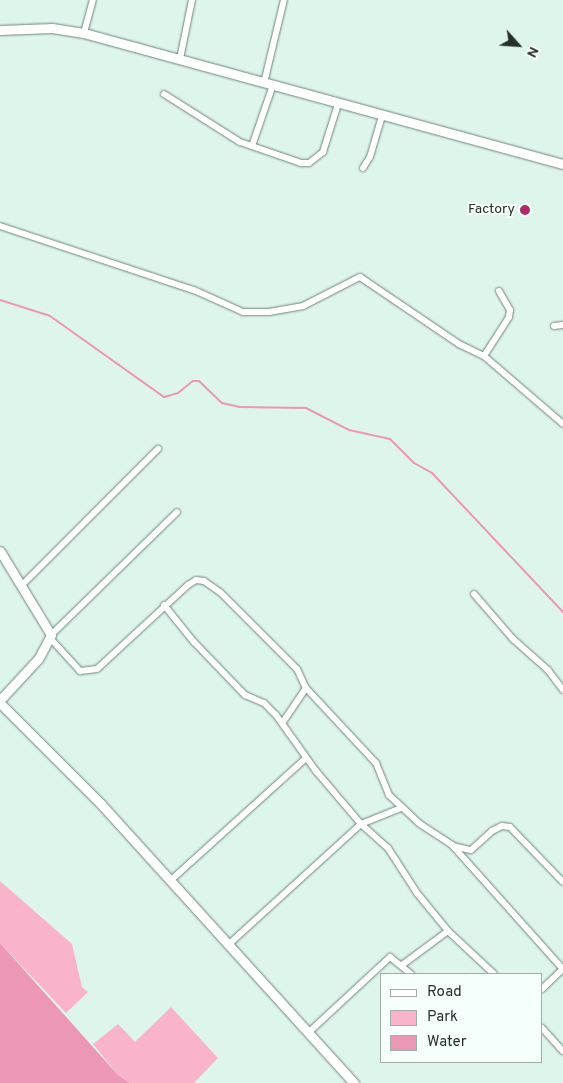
<!DOCTYPE html>
<style>
body{margin:0}
#map{position:relative;width:563px;height:1083px;overflow:hidden;background:#def5ec;font-family:Overpass,sans-serif}
div>[style]{position:absolute}
[style*='--x']{left:calc(var(--x)*1px);top:calc(var(--y)*1px);width:calc(var(--w)*1px);rotate:calc(var(--a)*1deg)}
.green>*{inset:0;background:#f9b4cc}
.water>*{inset:0;background:#ed97b6}
.stream>*{height:2px;margin:-1px;padding:0 1px;transform-origin:1px;border-radius:1px;background:#ed97b6}
.roads{filter:drop-shadow(0 0 1px #6f847c) drop-shadow(0 0 1px #6f847c)}
.street>*{height:6px;margin:-3px;padding:0 3px;transform-origin:3px;border-radius:3px;background:#fff}
.secondary>*{height:9px;margin:-4.5px;padding:0 4.5px;transform-origin:4.5px;border-radius:4.5px;background:#fff}
.dots>*{width:14px;height:14px;translate:-50% -50%;box-sizing:border-box;border:2px solid #f5fffb;border-radius:50%}
span{translate:-50% -50%;white-space:nowrap;text-align:center;line-height:1.15;-webkit-text-stroke:4px #f5fffb;paint-order:stroke}
.poi-label{font-size:14px;color:#262f2b}
.right{translate:-100% -50%;text-align:right}
.legend{position:absolute;left:380px;top:973px;width:162px;height:90px;box-sizing:border-box;background:#f5fffb;border:1px solid #a2aca8;margin:0;padding:6px 9px;list-style:none;font-size:15px;color:#262f2b}
.legend li{display:flex;align-items:center;gap:10px;height:25px}
.legend b{width:25px;border:1px solid #a2aca8}
.north{position:absolute;left:493px;top:20px;width:50px;height:50px;-webkit-text-stroke:4px #f5fffb;paint-order:stroke;rotate:116deg;font-size:14px;font-weight:700;line-height:20px;text-align:center;color:#262f2b}
.north::after{content:'';display:block;margin:auto;width:18px;height:22px;background:#262f2b;clip-path:polygon(50% 0,100% 100%,50% 72%,0 100%)}
</style>
<div id="map">
<div class="green">
<i style="clip-path:polygon(0 881px,72px 944px,82px 987px,88px 992px,66px 1013px,0 943px)"></i>
<i style="clip-path:polygon(171px 1007px,218px 1058px,194px 1083px,130px 1083px,118px 1075px,93px 1044px,118px 1024px,135px 1042px)"></i>
</div>
<div class="water">
<i style="clip-path:polygon(0 943px,118px 1075px,130px 1083px,0 1083px)"></i>
</div>
<div class="stream">
<i style="--x:0;--y:300;--w:52;--a:17.7"></i>
<i style="--x:50;--y:316;--w:140;--a:35.4"></i>
<i style="--x:164;--y:397;--w:15;--a:-16"></i>
<i style="--x:178;--y:393;--w:19;--a:-39"></i>
<i style="--x:193;--y:381;--w:6;--a:0"></i>
<i style="--x:199;--y:381;--w:32;--a:44"></i>
<i style="--x:222;--y:403;--w:18;--a:13"></i>
<i style="--x:240;--y:407;--w:66;--a:0.9"></i>
<i style="--x:306;--y:408;--w:48;--a:27.1"></i>
<i style="--x:349;--y:430;--w:42;--a:12.4"></i>
<i style="--x:390;--y:439;--w:34;--a:45"></i>
<i style="--x:414;--y:463;--w:21;--a:29"></i>
<i style="--x:432;--y:473;--w:191;--a:46.7"></i>
</div>
<div class="roads">
<div class="street">
<i style="--x:84;--y:33;--w:34;--a:-75"></i>
<i style="--x:180;--y:59;--w:60;--a:-78.5"></i>
<i style="--x:264;--y:83;--w:85;--a:-76.5"></i>
<i style="--x:164;--y:94;--w:90;--a:32.3"></i>
<i style="--x:240;--y:142;--w:65;--a:19"></i>
<i style="--x:301;--y:163;--w:8;--a:0"></i>
<i style="--x:309;--y:163;--w:18;--a:-38"></i>
<i style="--x:323;--y:152;--w:50;--a:-72.6"></i>
<i style="--x:252;--y:146;--w:65;--a:-71"></i>
<i style="--x:363;--y:168;--w:13;--a:-58"></i>
<i style="--x:370;--y:157;--w:43;--a:-73.7"></i>
<i style="--x:0;--y:226;--w:204;--a:18.3"></i>
<i style="--x:194;--y:290;--w:54;--a:24.2"></i>
<i style="--x:243;--y:312;--w:26;--a:0"></i>
<i style="--x:269;--y:312;--w:35;--a:-10"></i>
<i style="--x:303;--y:306;--w:64;--a:-27"></i>
<i style="--x:360;--y:277;--w:120;--a:34.1"></i>
<i style="--x:459;--y:344;--w:28;--a:26"></i>
<i style="--x:484;--y:356;--w:104;--a:40.7"></i>
<i style="--x:554;--y:326;--w:9;--a:-6"></i>
<i style="--x:484;--y:356;--w:46;--a:-57.3"></i>
<i style="--x:509;--y:317;--w:7;--a:-82"></i>
<i style="--x:510;--y:310;--w:22;--a:-120"></i>
<i style="--x:21;--y:586;--w:194;--a:-45"></i>
<i style="--x:474;--y:594;--w:60;--a:49.1"></i>
<i style="--x:513;--y:639;--w:47;--a:41.5"></i>
<i style="--x:548;--y:670;--w:25;--a:53"></i>
<i style="--x:164;--y:605;--w:48;--a:51"></i>
<i style="--x:194;--y:642;--w:74;--a:46.1"></i>
<i style="--x:245;--y:695;--w:21;--a:23"></i>
<i style="--x:264;--y:703;--w:17;--a:45"></i>
<i style="--x:276;--y:715;--w:69;--a:54.5"></i>
<i style="--x:316;--y:771;--w:70;--a:49.7"></i>
<i style="--x:361;--y:824;--w:36;--a:42"></i>
<i style="--x:388;--y:848;--w:54;--a:57.2"></i>
<i style="--x:417;--y:893;--w:49;--a:50.8"></i>
<i style="--x:448;--y:931;--w:63;--a:43.1"></i>
<i style="--x:51;--y:635;--w:176;--a:-44.3"></i>
<i style="--x:50;--y:638;--w:45;--a:47.7"></i>
<i style="--x:80;--y:671;--w:17;--a:-7"></i>
<i style="--x:97;--y:669;--w:124;--a:-42.7"></i>
<i style="--x:188;--y:585;--w:9;--a:-32"></i>
<i style="--x:196;--y:580;--w:8;--a:7"></i>
<i style="--x:204;--y:581;--w:19;--a:35"></i>
<i style="--x:220;--y:592;--w:109;--a:45"></i>
<i style="--x:297;--y:669;--w:21;--a:65"></i>
<i style="--x:306;--y:688;--w:103;--a:47"></i>
<i style="--x:376;--y:763;--w:35;--a:68"></i>
<i style="--x:389;--y:795;--w:42;--a:43.1"></i>
<i style="--x:420;--y:824;--w:38;--a:33"></i>
<i style="--x:452;--y:845;--w:166;--a:48.2"></i>
<i style="--x:283;--y:722;--w:41;--a:-55.9"></i>
<i style="--x:453;--y:846;--w:18;--a:13"></i>
<i style="--x:471;--y:850;--w:28;--a:-42"></i>
<i style="--x:492;--y:831;--w:11;--a:-27"></i>
<i style="--x:502;--y:826;--w:8;--a:7"></i>
<i style="--x:510;--y:827;--w:76;--a:46.1"></i>
<i style="--x:170;--y:881;--w:183;--a:-42.1"></i>
<i style="--x:228;--y:945;--w:180;--a:-42.3"></i>
<i style="--x:361;--y:824;--w:43;--a:-21.8"></i>
<i style="--x:402;--y:965;--w:57;--a:-36.5"></i>
<i style="--x:542;--y:989;--w:29;--a:-44"></i>
<i style="--x:542;--y:1028;--w:31;--a:48"></i>
<i style="--x:308;--y:1033;--w:112;--a:-42.8"></i>
<i style="--x:390;--y:957;--w:27;--a:39"></i>
</div>
<div class="secondary">
<i style="--x:0;--y:30;--w:52;--a:-2.2"></i>
<i style="--x:52;--y:28;--w:32;--a:9"></i>
<i style="--x:84;--y:33;--w:497;--a:15.3"></i>
<i style="--x:0;--y:551;--w:98;--a:58.7"></i>
<i style="--x:51;--y:635;--w:27;--a:118"></i>
<i style="--x:38;--y:659;--w:56;--a:132.8"></i>
<i style="--x:0;--y:703;--w:143;--a:45"></i>
<i style="--x:101;--y:804;--w:377;--a:47.8"></i>
</div>
</div>
<div class="dots">
<i style="left:525px;top:210px;background:#b12869"></i>
</div>
<div class="poi-label">
<span class="right" style="left:515px;top:210px">Factory</span>
</div>
<ul class="legend">
<li><b style="height:6px;background:#fff"></b>Road</li>
<li><b style="height:14px;background:#f9b4cc"></b>Park</li>
<li><b style="height:14px;background:#ed97b6"></b>Water</li>
</ul>
<div class="north">N</div>
</div>
